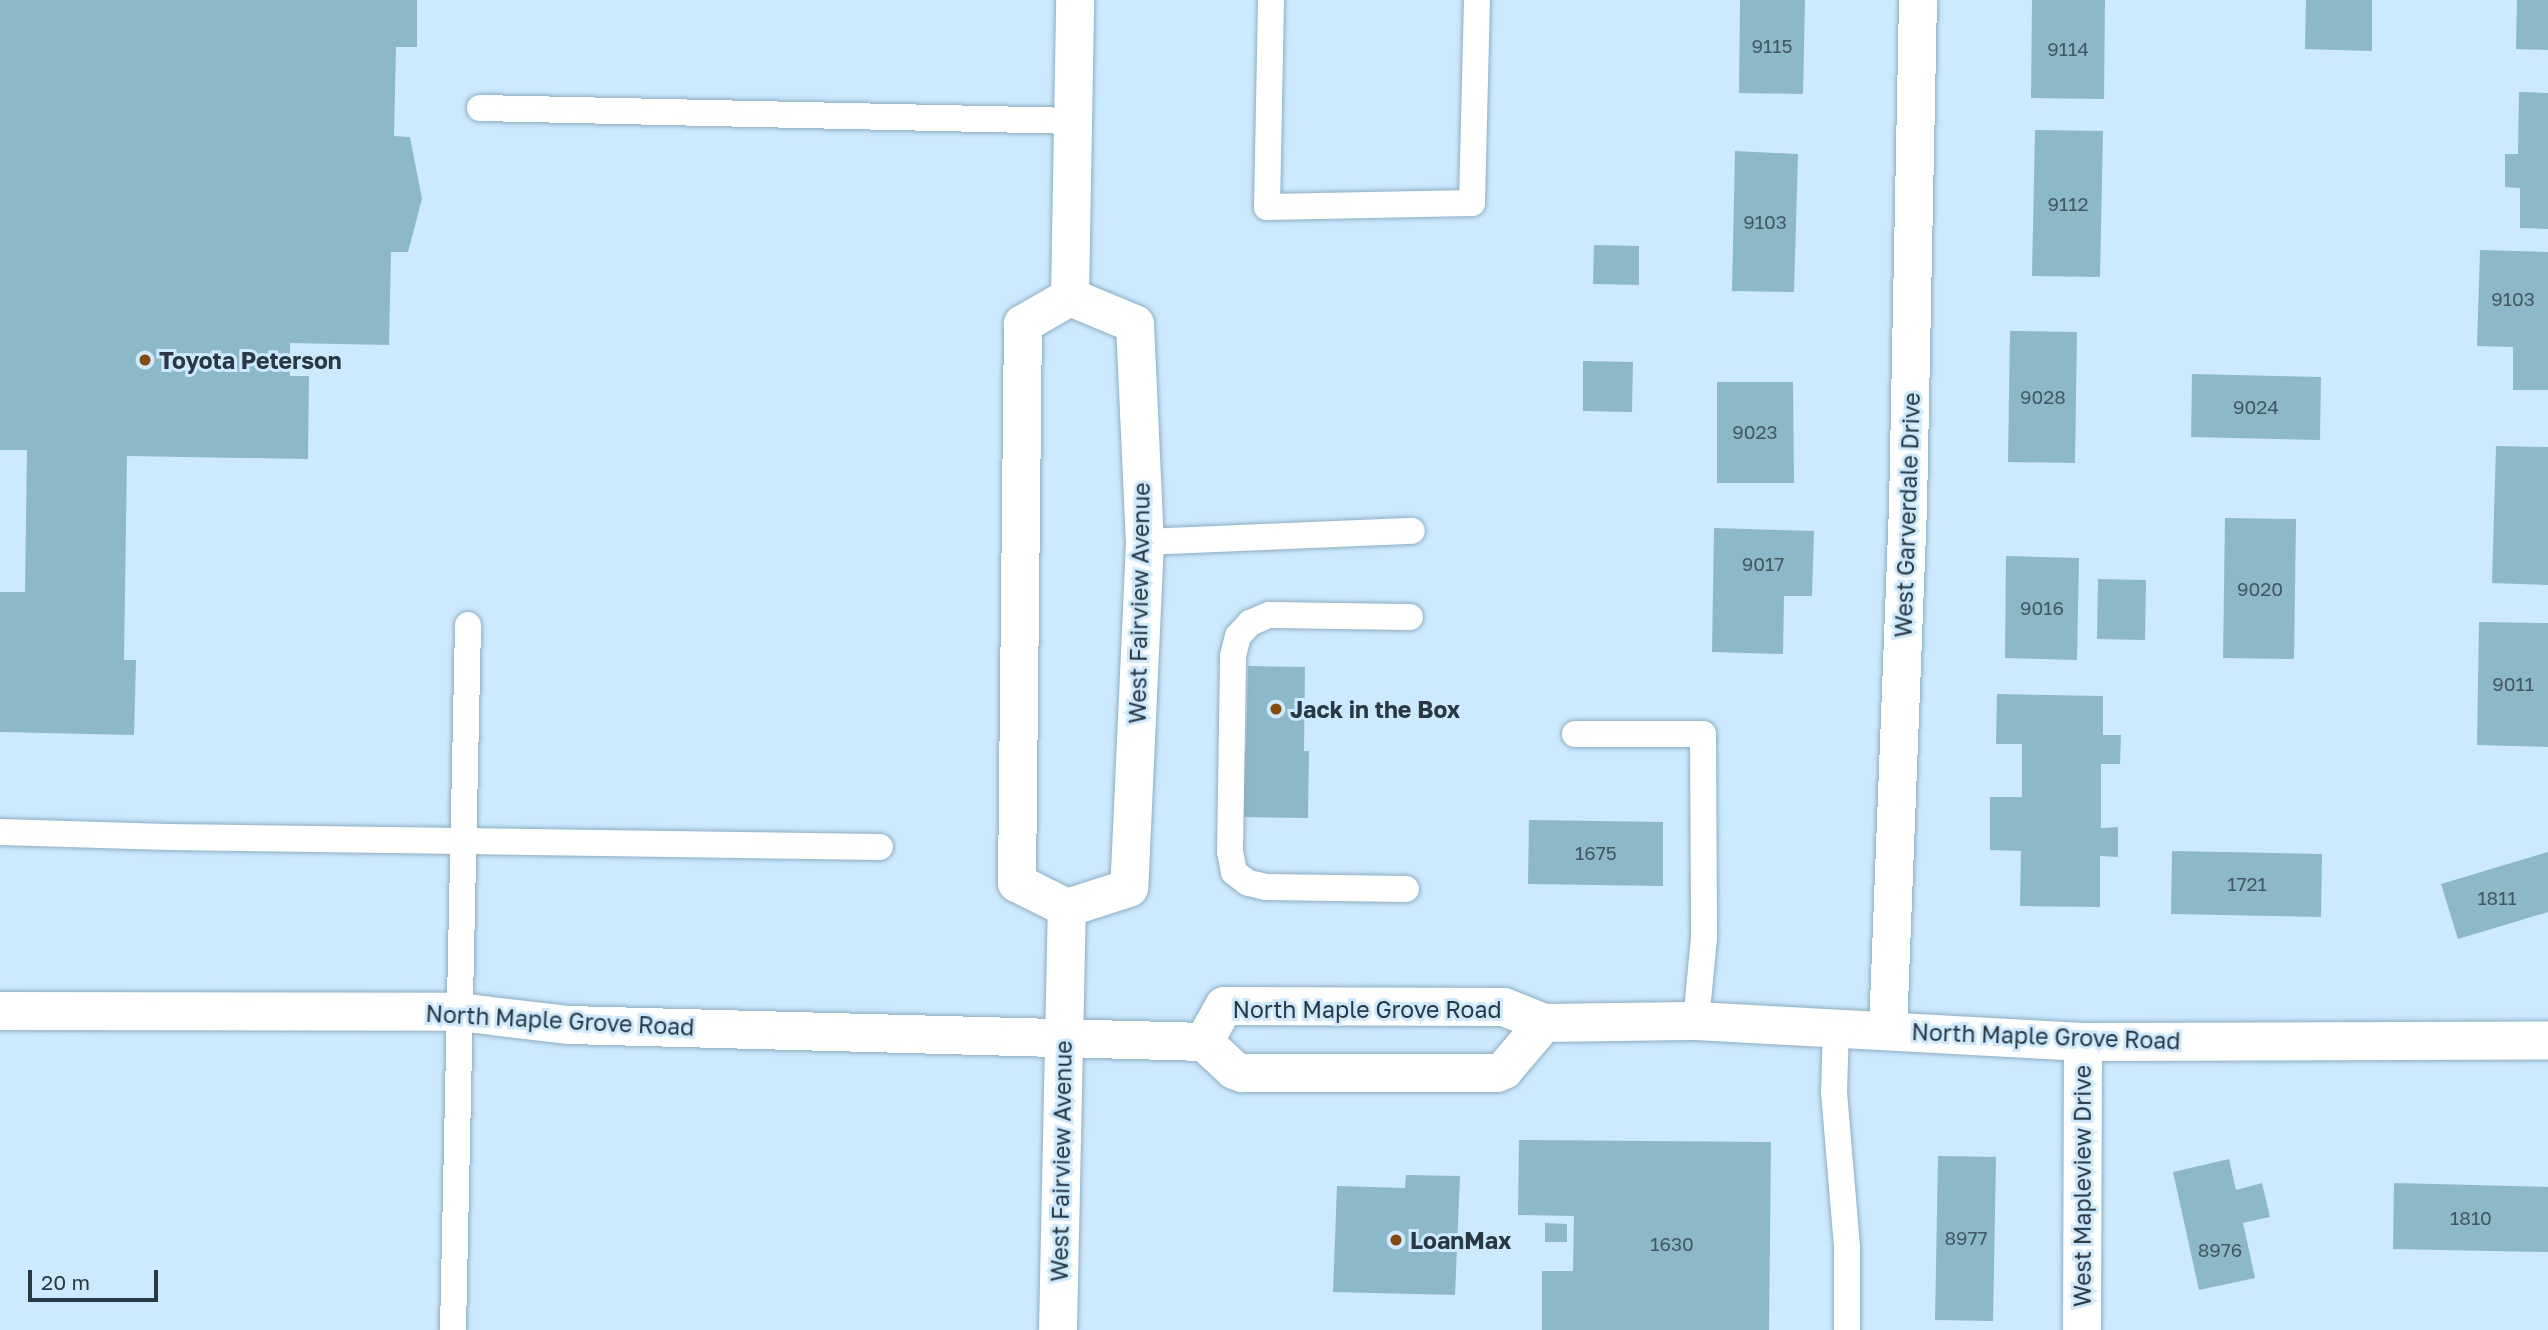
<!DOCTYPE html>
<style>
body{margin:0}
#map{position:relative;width:2548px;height:1330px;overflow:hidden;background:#cce9fd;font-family:"Golos Text",sans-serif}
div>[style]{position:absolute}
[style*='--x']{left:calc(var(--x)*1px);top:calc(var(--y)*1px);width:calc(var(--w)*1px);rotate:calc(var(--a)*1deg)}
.building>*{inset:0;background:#8cb9c7}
.roads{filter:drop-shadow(0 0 2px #8baec5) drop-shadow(0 0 2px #8baec5)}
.service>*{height:26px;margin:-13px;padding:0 13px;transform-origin:13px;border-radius:13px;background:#fff}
.minor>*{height:38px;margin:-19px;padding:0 19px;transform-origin:19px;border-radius:19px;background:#fff}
.secondary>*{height:38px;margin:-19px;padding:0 19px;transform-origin:19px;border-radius:19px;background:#fff}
.primary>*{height:38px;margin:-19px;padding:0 19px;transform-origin:19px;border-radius:19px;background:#fff}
.dots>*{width:19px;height:19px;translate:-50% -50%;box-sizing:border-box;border:4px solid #cce9fd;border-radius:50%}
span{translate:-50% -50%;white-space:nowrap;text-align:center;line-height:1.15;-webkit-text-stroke:6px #cce9fd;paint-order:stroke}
.number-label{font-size:19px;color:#425863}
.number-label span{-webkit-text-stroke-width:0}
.poi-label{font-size:23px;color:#293842;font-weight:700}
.left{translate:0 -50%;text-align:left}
.street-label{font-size:23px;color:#293842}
.scale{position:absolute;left:28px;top:1270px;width:130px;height:32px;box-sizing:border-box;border:4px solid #293842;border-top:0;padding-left:9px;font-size:21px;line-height:24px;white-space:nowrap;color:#293842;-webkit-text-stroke:5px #cce9fd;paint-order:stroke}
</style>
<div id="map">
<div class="building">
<i style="clip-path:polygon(0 0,417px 0,417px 47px,396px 47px,394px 136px,410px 137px,422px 199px,408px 252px,391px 252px,389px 345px,290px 343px,290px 376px,309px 376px,308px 459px,127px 456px,124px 660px,136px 660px,134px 735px,0 732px,0 592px,25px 592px,27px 450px,0 450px)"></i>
<i style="clip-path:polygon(1740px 0,1805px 0,1803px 94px,1739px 93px)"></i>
<i style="clip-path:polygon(2032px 0,2105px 0,2104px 99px,2031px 98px)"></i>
<i style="clip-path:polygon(2306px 0,2372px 0,2372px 51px,2305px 49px)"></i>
<i style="clip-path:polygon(2517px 0,2548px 0,2548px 50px,2516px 49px)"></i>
<i style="clip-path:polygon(2519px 92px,2548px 93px,2548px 229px,2520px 228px,2520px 188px,2505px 187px,2505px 154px,2518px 154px)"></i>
<i style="clip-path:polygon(2035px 130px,2103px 131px,2100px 277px,2032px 276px)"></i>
<i style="clip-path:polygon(1735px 151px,1798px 154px,1794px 292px,1732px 291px)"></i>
<i style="clip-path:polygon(1594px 245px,1639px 246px,1639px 285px,1593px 284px)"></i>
<i style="clip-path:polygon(2480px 250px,2548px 252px,2548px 390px,2513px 390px,2513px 347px,2477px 346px)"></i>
<i style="clip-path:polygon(2010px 331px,2077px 332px,2075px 463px,2008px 462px)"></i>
<i style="clip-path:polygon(1583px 361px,1633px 362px,1632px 412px,1583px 411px)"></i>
<i style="clip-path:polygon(2192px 374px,2321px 377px,2320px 440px,2191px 437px)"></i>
<i style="clip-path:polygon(1717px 382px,1793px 382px,1794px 483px,1717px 483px)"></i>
<i style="clip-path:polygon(2496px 446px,2548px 447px,2548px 585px,2492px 583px)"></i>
<i style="clip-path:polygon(2225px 518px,2296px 519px,2294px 659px,2223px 658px)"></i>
<i style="clip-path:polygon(1714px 528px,1814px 531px,1812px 596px,1784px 596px,1783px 654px,1712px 652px)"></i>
<i style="clip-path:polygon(2006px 556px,2079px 558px,2077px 660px,2005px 658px)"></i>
<i style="clip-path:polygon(2098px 579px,2146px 580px,2145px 640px,2097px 639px)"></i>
<i style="clip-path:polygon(2479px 622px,2548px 623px,2548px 747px,2477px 745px)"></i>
<i style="clip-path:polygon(1248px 666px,1305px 667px,1304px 751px,1309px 751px,1308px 818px,1239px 817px,1240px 751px,1246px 751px)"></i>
<i style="clip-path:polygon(1997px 694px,2103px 696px,2103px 735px,2121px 735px,2120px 764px,2101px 764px,2101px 828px,2118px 827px,2118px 857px,2100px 856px,2100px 907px,2020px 906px,2021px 851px,1990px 850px,1990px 797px,2022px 797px,2022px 744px,1996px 744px)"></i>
<i style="clip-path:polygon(1529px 820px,1663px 822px,1663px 886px,1528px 884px)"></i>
<i style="clip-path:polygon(2172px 851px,2322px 854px,2321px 917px,2171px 914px)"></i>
<i style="clip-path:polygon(2548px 852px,2548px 912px,2458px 939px,2441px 884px)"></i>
<i style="clip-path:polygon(1519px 1140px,1771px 1142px,1769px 1330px,1542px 1330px,1542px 1271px,1573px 1271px,1574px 1216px,1518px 1215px)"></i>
<i style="clip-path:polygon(1938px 1156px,1996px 1157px,1993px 1321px,1935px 1320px)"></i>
<i style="clip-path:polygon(2229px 1159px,2236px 1190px,2262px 1183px,2270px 1217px,2243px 1223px,2255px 1278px,2199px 1290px,2173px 1172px)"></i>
<i style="clip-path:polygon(1406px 1175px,1460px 1176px,1455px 1295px,1333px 1292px,1337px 1186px,1405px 1188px)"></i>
<i style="clip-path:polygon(2394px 1183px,2548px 1187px,2548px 1252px,2393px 1249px)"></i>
<i style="clip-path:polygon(1545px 1223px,1567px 1224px,1567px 1242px,1545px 1242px)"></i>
</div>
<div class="roads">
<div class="service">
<i style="--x:1271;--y:0;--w:207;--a:91.1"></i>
<i style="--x:1267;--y:207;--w:205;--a:-1.1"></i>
<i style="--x:1472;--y:203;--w:203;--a:-88.6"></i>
<i style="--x:480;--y:108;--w:594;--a:1.25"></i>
<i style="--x:1145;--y:542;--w:267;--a:-2.4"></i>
<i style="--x:1575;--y:734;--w:128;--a:0"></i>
<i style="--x:1703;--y:734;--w:204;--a:89.7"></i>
<i style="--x:1704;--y:938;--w:83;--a:95.5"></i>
<i style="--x:0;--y:832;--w:168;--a:1.7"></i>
<i style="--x:168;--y:837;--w:712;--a:0.8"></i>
<i style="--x:1406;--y:889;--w:140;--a:-179.2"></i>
<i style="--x:1266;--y:887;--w:18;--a:-167"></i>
<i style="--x:1248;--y:883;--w:18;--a:-142"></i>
<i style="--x:1234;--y:872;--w:20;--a:-101"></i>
<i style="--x:1230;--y:852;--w:196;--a:-89.1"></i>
<i style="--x:1233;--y:656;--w:21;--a:-76"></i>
<i style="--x:1238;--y:636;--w:18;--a:-47"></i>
<i style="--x:1250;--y:623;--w:21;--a:-23"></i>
<i style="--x:1269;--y:615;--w:141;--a:0.8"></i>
<i style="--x:1836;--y:1026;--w:66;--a:91.7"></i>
<i style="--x:1834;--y:1092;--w:157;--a:85.2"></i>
<i style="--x:1847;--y:1248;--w:82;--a:90"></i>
<i style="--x:453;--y:1330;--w:705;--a:-88.78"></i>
</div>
<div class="minor">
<i style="--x:1888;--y:1030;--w:524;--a:-87.81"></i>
<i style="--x:1908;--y:506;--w:506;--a:-88.87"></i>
<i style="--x:2082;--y:1330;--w:288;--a:-89.8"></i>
</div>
<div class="secondary">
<i style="--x:0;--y:1011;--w:458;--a:0.1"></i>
<i style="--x:458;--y:1012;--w:112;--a:6.7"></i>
<i style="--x:569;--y:1025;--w:635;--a:1.53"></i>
<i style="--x:1204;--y:1042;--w:41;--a:43"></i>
<i style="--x:1234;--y:1070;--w:9;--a:21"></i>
<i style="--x:1242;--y:1073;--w:255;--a:0"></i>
<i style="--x:1497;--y:1073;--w:8;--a:-23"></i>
<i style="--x:1504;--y:1070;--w:62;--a:-49.6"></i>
<i style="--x:1204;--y:1042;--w:41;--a:-60.9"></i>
<i style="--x:1224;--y:1006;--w:280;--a:0.2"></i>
<i style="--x:1504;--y:1007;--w:43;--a:21.8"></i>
<i style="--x:1544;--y:1023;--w:152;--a:-0.8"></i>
<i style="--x:1696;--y:1021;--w:388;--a:3.1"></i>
<i style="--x:2083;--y:1042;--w:465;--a:-0.2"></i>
</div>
<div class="primary">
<i style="--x:1070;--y:297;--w:70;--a:22.6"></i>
<i style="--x:1135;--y:324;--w:218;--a:87.4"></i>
<i style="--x:1145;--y:542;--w:346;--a:92.6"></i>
<i style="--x:1129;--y:888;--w:65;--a:162.1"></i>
<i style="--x:1067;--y:908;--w:56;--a:-153.4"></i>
<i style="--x:1017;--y:883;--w:559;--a:-89.39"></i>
<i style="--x:1023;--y:324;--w:54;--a:-29.9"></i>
<i style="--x:1070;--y:297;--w:297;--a:-89"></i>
<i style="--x:1058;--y:1330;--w:422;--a:-88.8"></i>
</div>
</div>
<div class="dots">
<i style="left:145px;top:360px;background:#884a0b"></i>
<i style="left:1276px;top:709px;background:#884a0b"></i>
<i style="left:1396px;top:1240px;background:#884a0b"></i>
</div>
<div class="number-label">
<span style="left:1772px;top:46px">9115</span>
<span style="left:2068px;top:49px">9114</span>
<span style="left:2068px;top:204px">9112</span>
<span style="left:1765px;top:222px">9103</span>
<span style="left:2513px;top:299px">9103</span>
<span style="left:2043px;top:397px">9028</span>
<span style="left:2256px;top:407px">9024</span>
<span style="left:1755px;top:432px">9023</span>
<span style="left:1763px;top:564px">9017</span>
<span style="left:2260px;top:589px">9020</span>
<span style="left:2042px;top:608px">9016</span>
<span style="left:2513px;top:684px">9011</span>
<span style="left:1596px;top:853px">1675</span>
<span style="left:2247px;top:884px">1721</span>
<span style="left:2497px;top:898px">1811</span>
<span style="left:2471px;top:1218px">1810</span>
<span style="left:1966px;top:1238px">8977</span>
<span style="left:1672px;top:1244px">1630</span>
<span style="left:2220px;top:1250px">8976</span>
</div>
<div class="poi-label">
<span class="left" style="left:159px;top:360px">Toyota Peterson</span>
<span class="left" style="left:1290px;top:709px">Jack in the Box</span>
<span class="left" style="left:1410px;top:1240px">LoanMax</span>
</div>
<div class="street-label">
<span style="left:1907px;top:515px;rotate:-88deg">West Garverdale Drive</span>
<span style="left:1139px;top:603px;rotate:-89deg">West Fairview Avenue</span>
<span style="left:1367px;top:1009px">North Maple Grove Road</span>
<span style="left:560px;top:1020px;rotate:3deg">North Maple Grove Road</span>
<span style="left:2046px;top:1036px;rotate:2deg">North Maple Grove Road</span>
<span style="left:1061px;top:1161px;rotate:-89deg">West Fairview Avenue</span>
<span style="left:2082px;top:1186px;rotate:-90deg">West Mapleview Drive</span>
</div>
<div class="scale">20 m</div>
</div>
